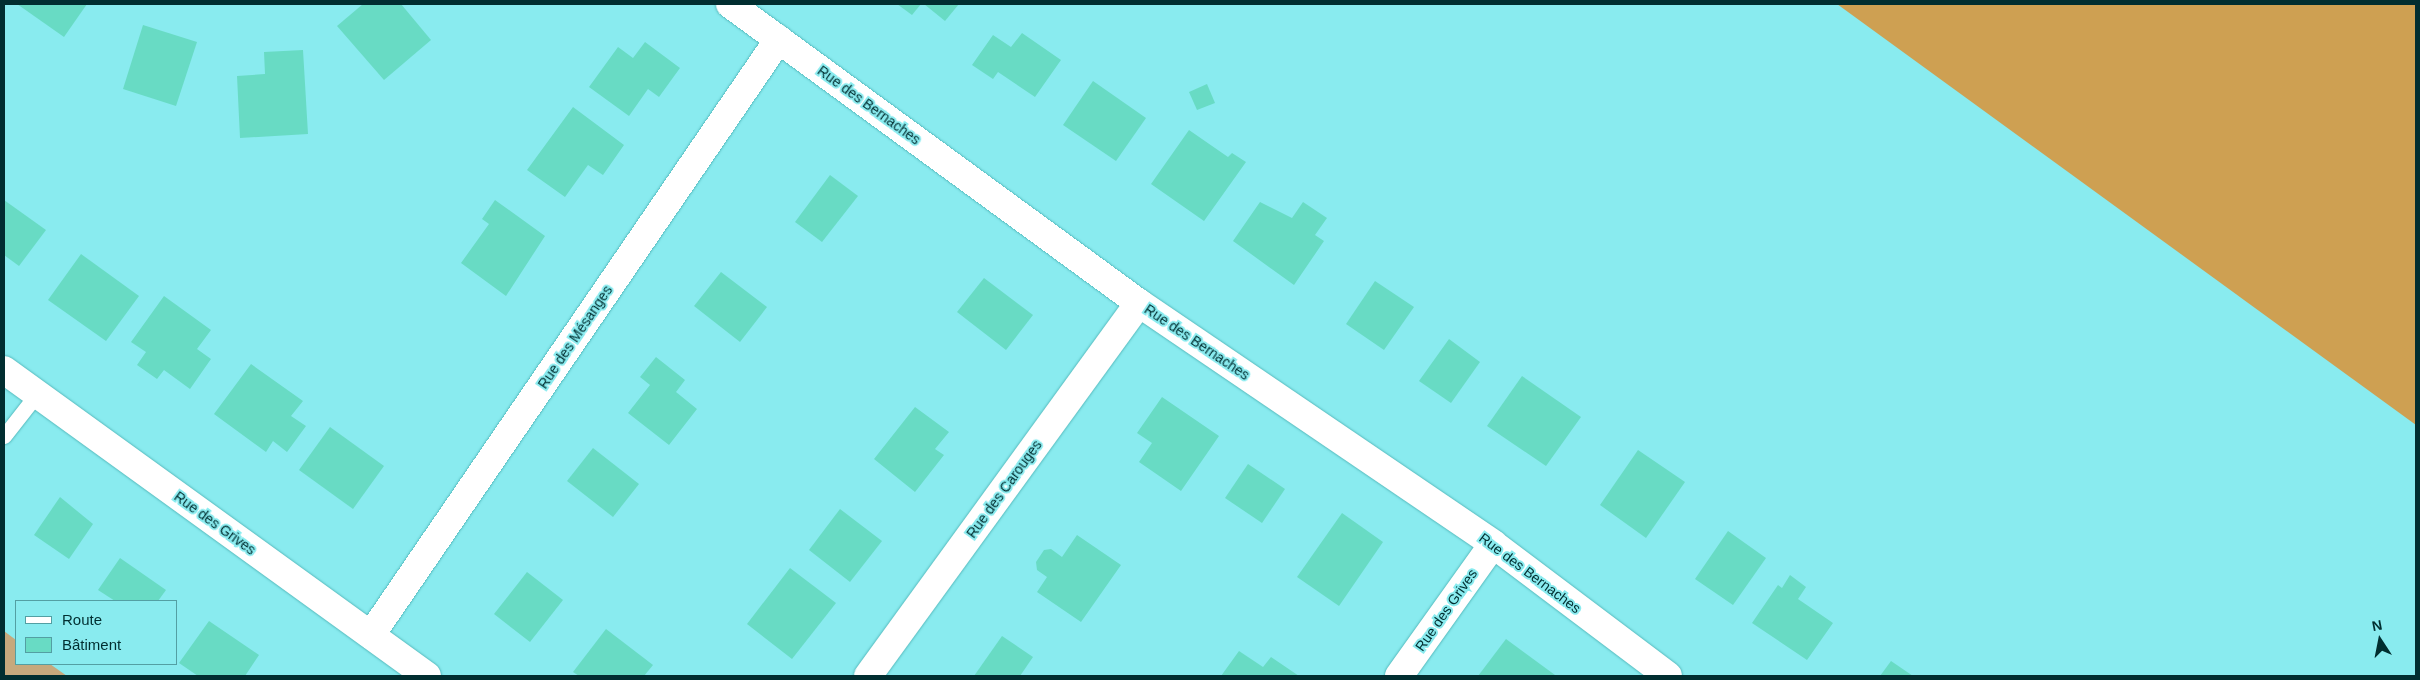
<!DOCTYPE html>
<meta charset="utf-8">
<style>
body{margin:0}
#map{position:relative;width:2420px;height:680px;overflow:hidden;background:#89ebef;font-family:Helvetica,sans-serif}
div>[style]{position:absolute}
[style*='--x']{left:calc(var(--x)*1px);top:calc(var(--y)*1px);width:calc(var(--w)*1px);rotate:calc(var(--a)*1deg)}
.green>*{inset:0;background:#c6a97d}
.forest>*{inset:0;background:#cea052}
.building>*{inset:0;background:#68dbc4}
.roads{filter:drop-shadow(0 0 1px #56babd) drop-shadow(0 0 1px #56babd)}
.service>*{height:15px;margin:-7.5px;padding:0 7.5px;transform-origin:7.5px;border-radius:7.5px;background:#fff}
.minor>*{height:28px;margin:-14px;padding:0 14px;transform-origin:14px;border-radius:14px;background:#fff}
span{translate:-50% -50%;white-space:nowrap;text-align:center;line-height:1.15;-webkit-text-stroke:4px #89ebef;paint-order:stroke}
.street-label{font-size:14px;color:#012e30}
.frame{position:absolute;inset:0;border:5px solid #012e30;pointer-events:none}
.legend{position:absolute;left:15px;top:600px;width:162px;height:65px;box-sizing:border-box;background:#89ebef;border:1px solid #539fa3;margin:0;padding:6px 9px;list-style:none;font-size:15px;color:#012e30}
.legend li{display:flex;align-items:center;gap:10px;height:25px}
.legend b{width:25px;border:1px solid #539fa3}
.north{position:absolute;left:2355px;top:615px;width:50px;height:50px;-webkit-text-stroke:4px #89ebef;paint-order:stroke;rotate:349deg;font-size:14px;font-weight:700;line-height:20px;text-align:center;color:#012e30}
.north::after{content:'';display:block;margin:auto;width:18px;height:22px;background:#012e30;clip-path:polygon(50% 0,100% 100%,50% 72%,0 100%)}
</style>
<div id="map">
<div class="green">
<i style="clip-path:polygon(4px 631px,16px 640px,16px 664px,50px 664px,67px 676px,4px 676px)"></i>
</div>
<div class="forest">
<i style="clip-path:polygon(1837px 4px,2416px 4px,2416px 425px)"></i>
</div>
<div class="building">
<i style="clip-path:polygon(17px 4px,87px 4px,64px 37px)"></i>
<i style="clip-path:polygon(363px 4px,401px 4px,431px 40px,384px 80px,337px 26px)"></i>
<i style="clip-path:polygon(897px 4px,921px 4px,912px 15px)"></i>
<i style="clip-path:polygon(924px 4px,959px 4px,945px 21px)"></i>
<i style="clip-path:polygon(143px 25px,197px 42px,176px 106px,123px 89px)"></i>
<i style="clip-path:polygon(1022px 33px,1061px 60px,1035px 97px,998px 72px,993px 79px,972px 65px,993px 35px,1011px 47px)"></i>
<i style="clip-path:polygon(645px 42px,680px 68px,659px 97px,648px 89px,629px 116px,589px 87px,618px 47px,633px 58px)"></i>
<i style="clip-path:polygon(303px 50px,308px 134px,240px 138px,237px 76px,265px 74px,264px 52px)"></i>
<i style="clip-path:polygon(1093px 81px,1146px 118px,1116px 161px,1063px 125px)"></i>
<i style="clip-path:polygon(1207px 84px,1215px 103px,1197px 110px,1189px 92px)"></i>
<i style="clip-path:polygon(573px 107px,624px 145px,603px 175px,588px 165px,565px 197px,527px 170px)"></i>
<i style="clip-path:polygon(1189px 130px,1228px 157px,1232px 153px,1246px 162px,1204px 221px,1151px 184px)"></i>
<i style="clip-path:polygon(830px 175px,858px 196px,822px 242px,795px 222px)"></i>
<i style="clip-path:polygon(4px 200px,46px 230px,19px 266px,4px 255px)"></i>
<i style="clip-path:polygon(495px 200px,545px 236px,506px 296px,461px 263px,489px 224px,482px 219px)"></i>
<i style="clip-path:polygon(1260px 202px,1292px 218px,1303px 202px,1327px 218px,1315px 235px,1324px 241px,1294px 285px,1233px 241px)"></i>
<i style="clip-path:polygon(81px 254px,139px 296px,106px 341px,48px 300px)"></i>
<i style="clip-path:polygon(721px 272px,767px 307px,740px 342px,694px 306px)"></i>
<i style="clip-path:polygon(984px 278px,1033px 315px,1006px 350px,957px 312px)"></i>
<i style="clip-path:polygon(1375px 281px,1414px 307px,1384px 350px,1346px 324px)"></i>
<i style="clip-path:polygon(164px 296px,211px 330px,197px 349px,211px 359px,190px 389px,164px 370px,157px 379px,137px 365px,146px 352px,131px 342px)"></i>
<i style="clip-path:polygon(1449px 339px,1480px 362px,1451px 403px,1419px 381px)"></i>
<i style="clip-path:polygon(656px 357px,685px 380px,676px 392px,697px 409px,669px 445px,628px 413px,650px 385px,640px 377px)"></i>
<i style="clip-path:polygon(251px 364px,303px 401px,291px 416px,306px 426px,287px 452px,273px 441px,266px 452px,214px 414px)"></i>
<i style="clip-path:polygon(1522px 376px,1581px 417px,1546px 466px,1487px 426px)"></i>
<i style="clip-path:polygon(1162px 397px,1219px 436px,1181px 491px,1139px 462px,1152px 443px,1137px 433px)"></i>
<i style="clip-path:polygon(915px 407px,949px 432px,935px 449px,944px 455px,915px 492px,874px 459px)"></i>
<i style="clip-path:polygon(330px 427px,384px 466px,353px 509px,299px 470px)"></i>
<i style="clip-path:polygon(593px 448px,639px 484px,613px 517px,567px 481px)"></i>
<i style="clip-path:polygon(1638px 450px,1685px 482px,1646px 538px,1600px 505px)"></i>
<i style="clip-path:polygon(1248px 464px,1285px 489px,1262px 523px,1225px 498px)"></i>
<i style="clip-path:polygon(60px 497px,93px 524px,69px 559px,34px 535px)"></i>
<i style="clip-path:polygon(840px 509px,882px 541px,850px 582px,809px 550px)"></i>
<i style="clip-path:polygon(1342px 513px,1383px 542px,1339px 606px,1297px 577px)"></i>
<i style="clip-path:polygon(1728px 531px,1766px 558px,1733px 605px,1695px 579px)"></i>
<i style="clip-path:polygon(1077px 535px,1121px 565px,1081px 622px,1037px 592px,1047px 577px,1037px 570px,1036px 562px,1044px 550px,1051px 549px,1062px 557px)"></i>
<i style="clip-path:polygon(120px 558px,166px 590px,158px 601px,115px 601px,98px 590px)"></i>
<i style="clip-path:polygon(790px 568px,836px 603px,792px 659px,747px 624px)"></i>
<i style="clip-path:polygon(527px 572px,563px 600px,530px 642px,494px 614px)"></i>
<i style="clip-path:polygon(1790px 575px,1806px 587px,1798px 599px,1833px 623px,1807px 660px,1752px 623px,1778px 585px,1782px 588px)"></i>
<i style="clip-path:polygon(209px 621px,259px 655px,245px 676px,198px 676px,179px 663px)"></i>
<i style="clip-path:polygon(606px 629px,653px 665px,644px 676px,579px 676px,573px 672px)"></i>
<i style="clip-path:polygon(1002px 636px,1033px 657px,1020px 676px,974px 676px)"></i>
<i style="clip-path:polygon(1506px 639px,1555px 675px,1554px 676px,1478px 676px)"></i>
<i style="clip-path:polygon(1239px 651px,1263px 667px,1271px 657px,1299px 676px,1221px 676px)"></i>
<i style="clip-path:polygon(1891px 661px,1913px 676px,1880px 676px)"></i>
</div>
<div class="roads">
<div class="service">
<i style="--x:4;--y:436;--w:52;--a:-52"></i>
</div>
<div class="minor">
<i style="--x:730;--y:4;--w:507;--a:36.17"></i>
<i style="--x:1139;--y:303;--w:428;--a:34.2"></i>
<i style="--x:1493;--y:544;--w:219;--a:37"></i>
<i style="--x:4;--y:370;--w:522;--a:35.88"></i>
<i style="--x:371;--y:635;--w:722;--a:-55.61"></i>
<i style="--x:868;--y:676;--w:461;--a:-54"></i>
<i style="--x:1399;--y:676;--w:162;--a:-54.5"></i>
</div>
</div>
<div class="street-label">
<span style="left:869px;top:105px;rotate:36deg">Rue des Bernaches</span>
<span style="left:575px;top:337px;rotate:-56deg">Rue des Mésanges</span>
<span style="left:1197px;top:342px;rotate:34deg">Rue des Bernaches</span>
<span style="left:1004px;top:489px;rotate:-54deg">Rue des Carouges</span>
<span style="left:215px;top:523px;rotate:36deg">Rue des Grives</span>
<span style="left:1530px;top:573px;rotate:37deg">Rue des Bernaches</span>
<span style="left:1446px;top:610px;rotate:-55deg">Rue des Grives</span>
</div>
<div class="frame"></div>
<ul class="legend">
<li><b style="height:6px;background:#fff"></b>Route</li>
<li><b style="height:14px;background:#68dbc4"></b>Bâtiment</li>
</ul>
<div class="north">N</div>
</div>
